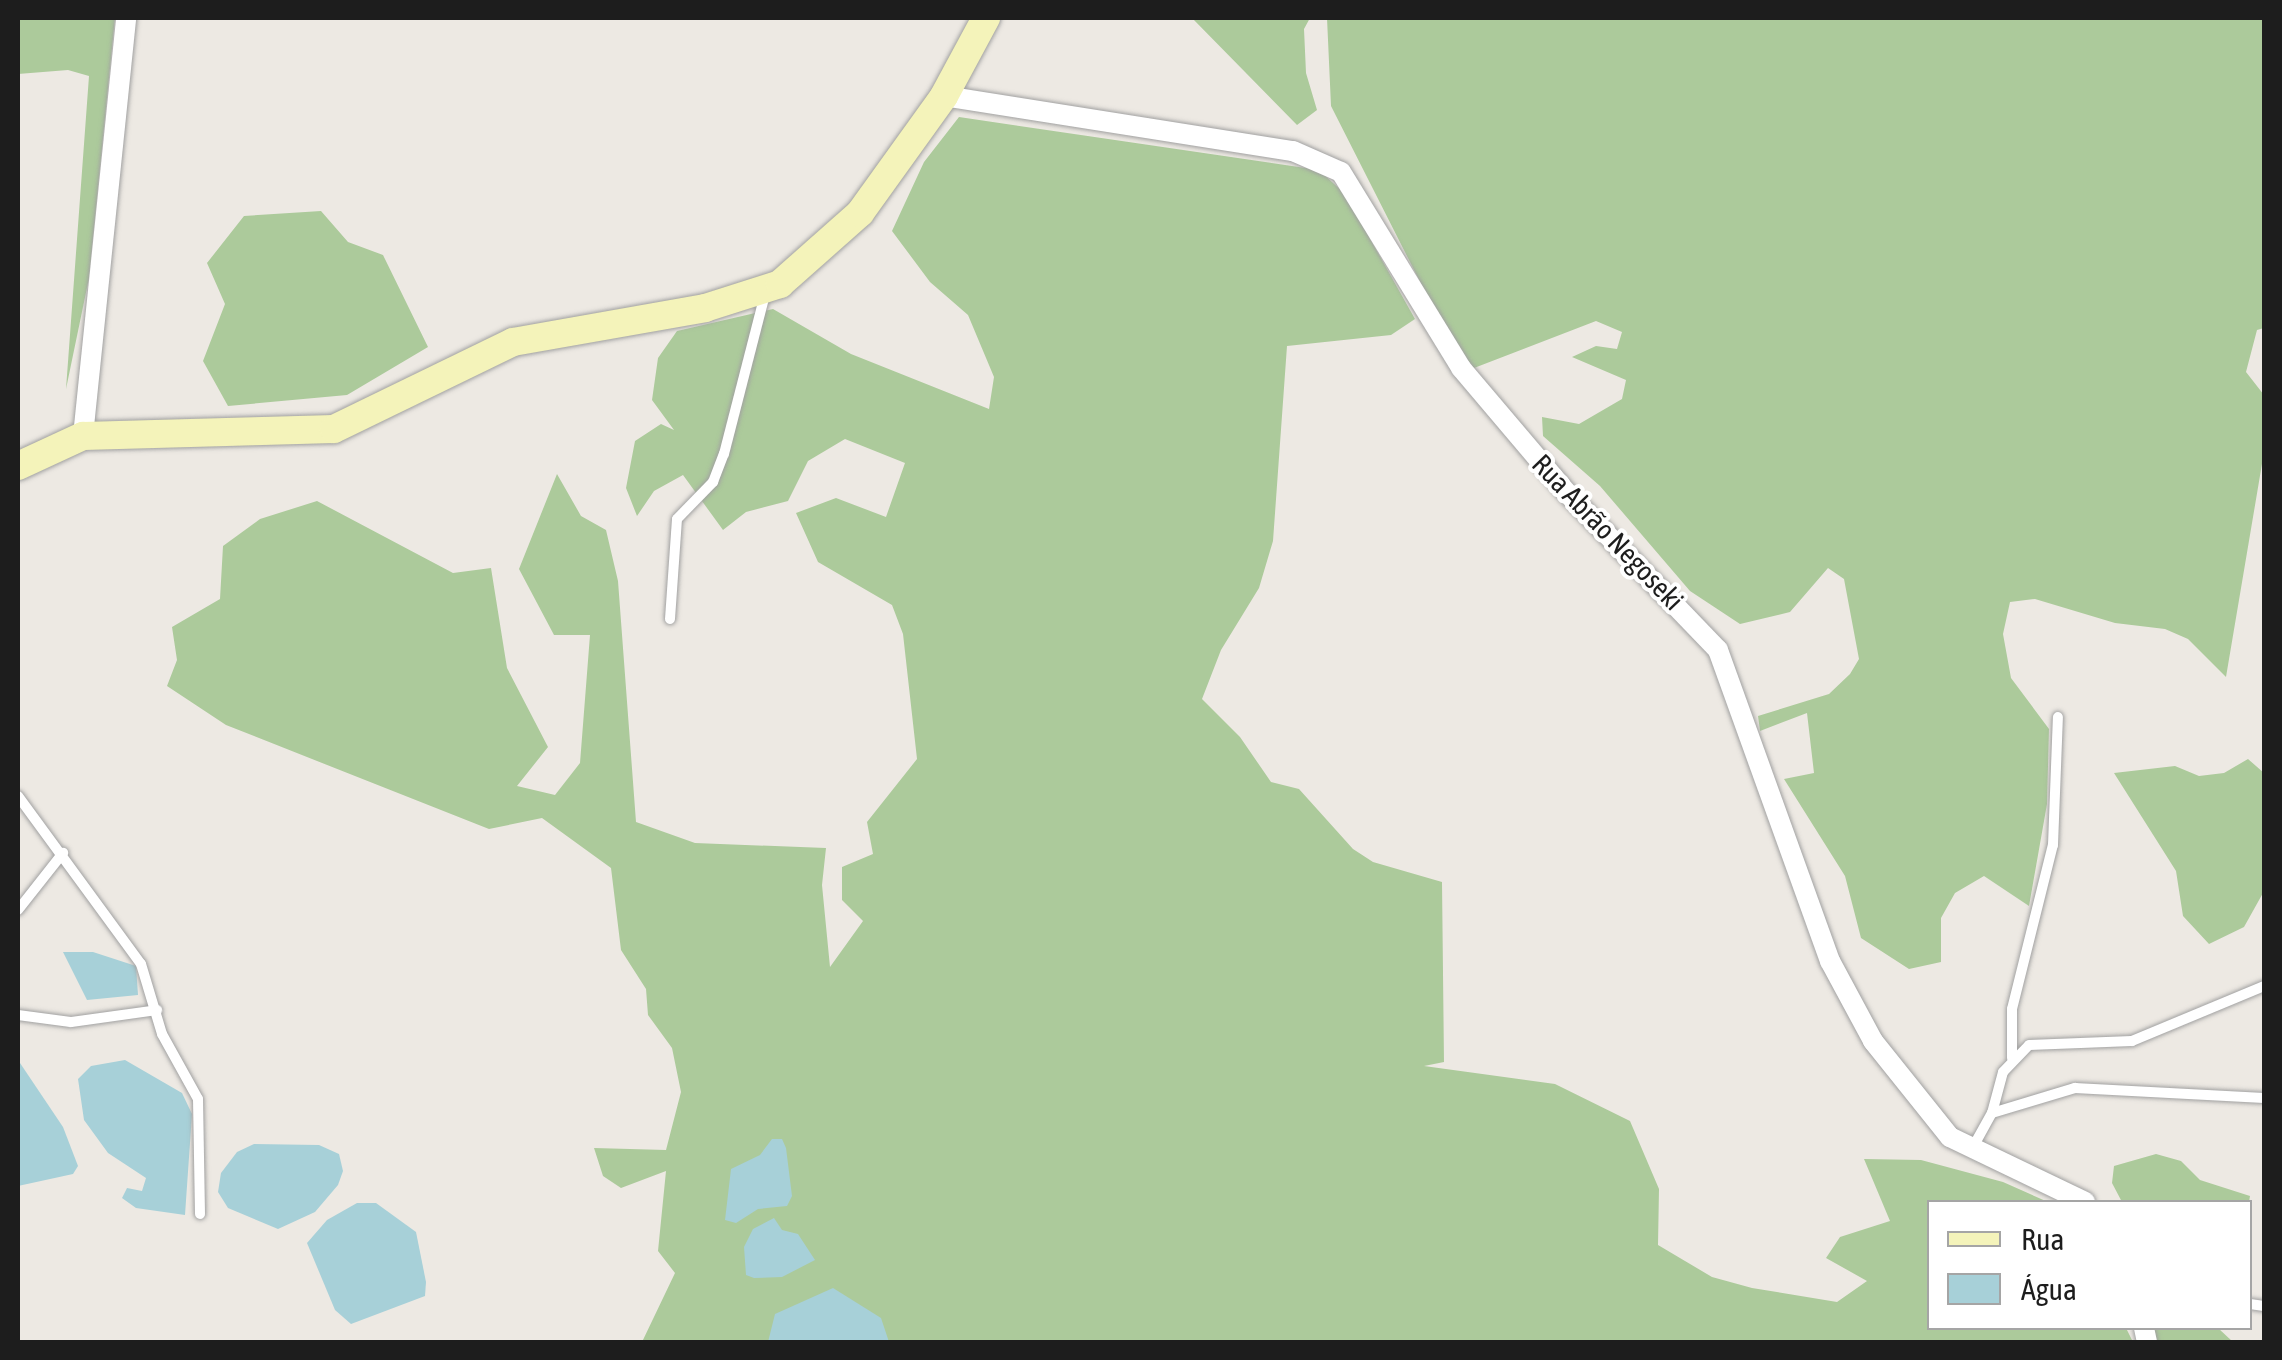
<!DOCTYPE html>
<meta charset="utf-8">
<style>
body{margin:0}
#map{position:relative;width:2282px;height:1360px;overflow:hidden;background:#ede9e3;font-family:"Asap Condensed",sans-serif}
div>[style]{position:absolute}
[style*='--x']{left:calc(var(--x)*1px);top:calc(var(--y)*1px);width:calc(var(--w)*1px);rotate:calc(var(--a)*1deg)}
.forest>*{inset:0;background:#acca9b}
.water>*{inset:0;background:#a7d0d8}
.roads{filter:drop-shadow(0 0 2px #a1a1a1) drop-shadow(0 0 2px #a1a1a1)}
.lane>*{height:10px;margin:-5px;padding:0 5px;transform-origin:5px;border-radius:5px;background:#fff}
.street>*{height:20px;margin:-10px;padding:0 10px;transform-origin:10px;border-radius:10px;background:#fff}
.secondary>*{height:28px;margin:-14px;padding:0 14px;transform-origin:14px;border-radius:14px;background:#f4f3ba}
span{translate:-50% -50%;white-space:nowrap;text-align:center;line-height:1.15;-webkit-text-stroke:8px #fff;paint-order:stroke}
.street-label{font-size:28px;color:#1d1d1d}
.frame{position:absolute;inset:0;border:20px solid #1d1d1d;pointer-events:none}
.legend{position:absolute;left:1927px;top:1200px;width:325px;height:130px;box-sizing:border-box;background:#fff;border:2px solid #a5a5a5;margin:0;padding:12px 18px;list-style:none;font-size:30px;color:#1d1d1d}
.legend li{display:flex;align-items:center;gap:20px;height:50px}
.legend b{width:50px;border:2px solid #a5a5a5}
</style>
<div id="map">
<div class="forest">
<i style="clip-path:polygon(18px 18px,115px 18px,89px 278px,66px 389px,89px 76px,68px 70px,18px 74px)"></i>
<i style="clip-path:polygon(1192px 18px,1310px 18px,1304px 29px,1306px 73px,1317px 110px,1297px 125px)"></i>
<i style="clip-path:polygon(1327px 18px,2264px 18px,2264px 328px,2257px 330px,2246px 372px,2264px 395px,2264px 452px,2226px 677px,2188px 639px,2165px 629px,2115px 623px,2035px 599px,2010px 602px,2003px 634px,2011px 678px,2049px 729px,2047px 804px,2029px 906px,1984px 876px,1955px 893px,1941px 918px,1941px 962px,1909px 969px,1861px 938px,1845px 876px,1784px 779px,1814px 773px,1807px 713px,1760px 731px,1758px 716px,1829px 694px,1850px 674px,1859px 659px,1844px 579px,1828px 568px,1790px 612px,1740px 624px,1690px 591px,1600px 486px,1543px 436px,1542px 417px,1579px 424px,1622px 399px,1626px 380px,1572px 357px,1596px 346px,1617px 349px,1622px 332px,1596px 321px,1474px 368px,1447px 335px,1331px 106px)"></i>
<i style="clip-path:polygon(959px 117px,1319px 170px,1345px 194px,1415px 319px,1391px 335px,1287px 346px,1273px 541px,1259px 588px,1221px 650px,1202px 699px,1240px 737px,1271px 782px,1299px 789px,1353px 849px,1373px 862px,1442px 882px,1444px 1062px,1424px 1066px,1555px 1084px,1630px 1121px,1659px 1189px,1658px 1245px,1712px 1277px,1752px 1288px,1837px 1302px,1867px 1281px,1826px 1258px,1840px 1237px,1890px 1221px,1864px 1159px,1921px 1160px,2003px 1182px,2048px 1202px,1930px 1202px,1930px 1328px,2126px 1328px,2133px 1342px,642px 1342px,675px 1273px,658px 1251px,666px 1171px,621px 1188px,603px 1176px,594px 1148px,666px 1150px,681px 1092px,672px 1048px,648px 1015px,646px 989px,621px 950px,611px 868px,542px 818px,489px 829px,226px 725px,167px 686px,177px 660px,172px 627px,220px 599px,223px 546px,260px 519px,317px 501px,453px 573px,491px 568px,507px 668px,548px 747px,517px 786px,555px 795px,580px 763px,590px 635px,554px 635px,519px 569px,557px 474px,581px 516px,606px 530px,618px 581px,636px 822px,695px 843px,826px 848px,822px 885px,830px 967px,863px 921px,842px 900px,842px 867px,873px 854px,867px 822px,917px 759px,903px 634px,892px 605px,818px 562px,796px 513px,836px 498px,886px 517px,905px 463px,845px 439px,808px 461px,788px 501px,746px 512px,723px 530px,683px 475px,654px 491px,637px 516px,626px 488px,635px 441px,661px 424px,674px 430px,652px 400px,658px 358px,677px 331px,773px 309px,851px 354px,989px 409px,994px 377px,968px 315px,930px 282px,892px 231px,924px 162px)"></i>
<i style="clip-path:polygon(321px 211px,348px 242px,383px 255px,428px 347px,347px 395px,228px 406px,203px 361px,225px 304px,207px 263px,244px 216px)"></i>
<i style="clip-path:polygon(2248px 759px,2264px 773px,2263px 893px,2244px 927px,2209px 944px,2183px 916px,2176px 871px,2114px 773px,2175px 766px,2199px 776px,2224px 773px)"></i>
<i style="clip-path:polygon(2156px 1154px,2181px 1161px,2200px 1180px,2250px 1196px,2249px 1202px,2122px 1202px,2112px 1183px,2114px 1166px)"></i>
<i style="clip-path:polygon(2154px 1328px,2218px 1328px,2233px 1342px,2157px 1342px)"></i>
</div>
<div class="water">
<i style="clip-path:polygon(63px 952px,93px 952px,136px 966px,138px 995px,87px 1000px)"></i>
<i style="clip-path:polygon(18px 1060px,63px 1127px,78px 1166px,73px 1174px,18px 1186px)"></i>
<i style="clip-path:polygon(125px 1060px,182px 1093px,192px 1114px,185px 1215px,136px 1208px,122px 1198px,127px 1188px,142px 1191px,146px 1178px,108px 1153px,84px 1120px,78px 1079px,91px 1066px)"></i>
<i style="clip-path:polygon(772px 1139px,782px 1139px,786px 1148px,792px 1196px,787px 1206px,758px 1209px,736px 1223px,725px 1220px,731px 1169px,760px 1155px)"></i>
<i style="clip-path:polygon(254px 1144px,319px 1145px,339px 1154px,343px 1171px,338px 1185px,315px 1212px,278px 1229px,228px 1208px,218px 1192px,221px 1173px,237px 1152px)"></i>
<i style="clip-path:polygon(357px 1203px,376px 1203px,416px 1232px,426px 1282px,425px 1296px,351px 1324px,335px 1310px,307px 1243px,327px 1220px)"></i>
<i style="clip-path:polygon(774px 1218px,782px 1230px,798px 1234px,815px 1260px,782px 1277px,754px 1278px,746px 1275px,744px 1247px,753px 1229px)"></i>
<i style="clip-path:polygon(833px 1288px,881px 1318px,889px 1342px,768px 1342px,775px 1314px)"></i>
</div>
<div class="roads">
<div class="lane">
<i style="--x:670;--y:619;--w:100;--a:-86"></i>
<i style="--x:677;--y:519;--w:52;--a:-45.8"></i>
<i style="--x:713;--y:482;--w:30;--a:-69"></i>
<i style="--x:724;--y:454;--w:169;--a:-75.6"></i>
<i style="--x:18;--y:796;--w:208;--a:53.8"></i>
<i style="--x:141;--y:964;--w:73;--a:73.3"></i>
<i style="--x:162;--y:1034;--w:74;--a:61"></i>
<i style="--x:198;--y:1099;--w:115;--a:89"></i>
<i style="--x:18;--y:910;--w:73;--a:-51.7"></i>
<i style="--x:18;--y:1015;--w:53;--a:7.5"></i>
<i style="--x:71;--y:1022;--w:87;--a:-7.9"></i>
<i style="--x:2012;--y:1058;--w:49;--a:-90"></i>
<i style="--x:2012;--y:1009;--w:169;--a:-76"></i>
<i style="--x:2053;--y:845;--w:128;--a:-87.8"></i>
<i style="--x:1992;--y:1113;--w:42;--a:-75"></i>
<i style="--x:2003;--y:1072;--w:37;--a:-46"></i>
<i style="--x:2029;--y:1045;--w:103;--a:-2.2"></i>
<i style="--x:2132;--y:1041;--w:143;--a:-22.6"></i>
<i style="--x:1973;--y:1147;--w:39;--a:-61"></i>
<i style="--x:1992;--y:1113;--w:87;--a:-16.8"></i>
<i style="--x:2075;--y:1088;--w:189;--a:3"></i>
<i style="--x:2250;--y:1304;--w:14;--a:8"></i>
</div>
<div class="street">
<i style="--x:944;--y:96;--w:353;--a:9"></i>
<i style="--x:1293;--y:151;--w:52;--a:23.6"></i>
<i style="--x:1341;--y:172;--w:230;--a:58.5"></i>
<i style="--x:1461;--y:368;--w:165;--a:49.7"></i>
<i style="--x:1568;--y:494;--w:216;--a:46.1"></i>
<i style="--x:1718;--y:650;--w:331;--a:70.2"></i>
<i style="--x:1830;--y:961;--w:91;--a:61.7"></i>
<i style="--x:1873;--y:1041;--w:123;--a:51.3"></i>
<i style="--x:1950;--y:1137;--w:150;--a:25.7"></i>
<i style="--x:83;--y:436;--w:420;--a:-84.1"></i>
<i style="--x:2144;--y:1328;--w:14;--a:78"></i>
</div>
<div class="secondary">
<i style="--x:18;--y:466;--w:72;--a:-24.8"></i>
<i style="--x:83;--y:436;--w:251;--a:-1.6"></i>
<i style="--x:334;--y:429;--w:199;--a:-25.9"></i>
<i style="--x:513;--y:342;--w:195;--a:-10"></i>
<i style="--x:705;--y:308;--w:79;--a:-17.7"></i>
<i style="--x:780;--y:284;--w:107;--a:-41.6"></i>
<i style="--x:860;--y:213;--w:144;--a:-54.3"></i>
<i style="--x:944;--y:96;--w:89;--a:-61.7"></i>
</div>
</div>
<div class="street-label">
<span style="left:1608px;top:532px;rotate:46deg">Rua Abrão Negoseki</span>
</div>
<div class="frame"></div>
<ul class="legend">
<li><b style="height:12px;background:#f4f3ba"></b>Rua</li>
<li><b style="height:28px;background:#a7d0d8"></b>Água</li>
</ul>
</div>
